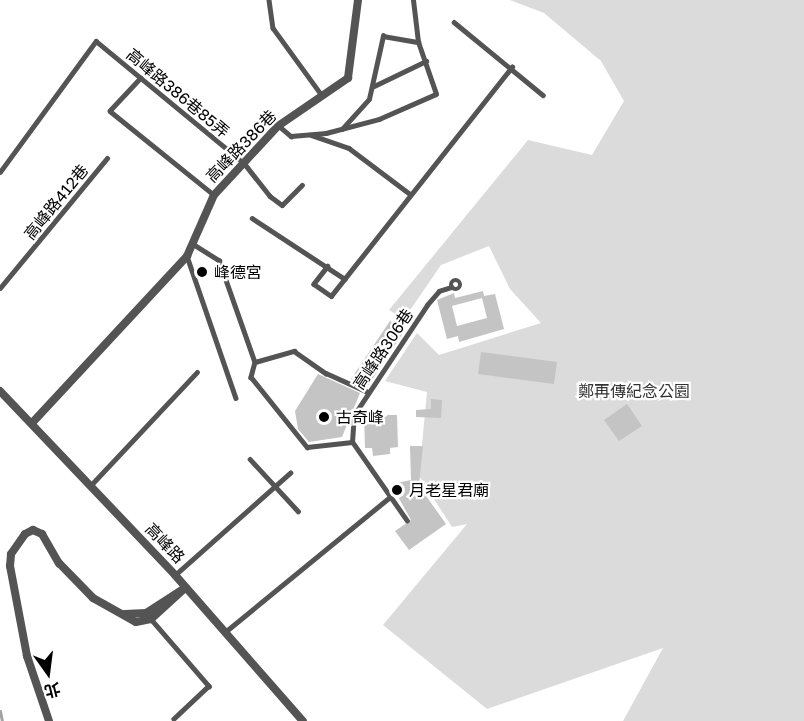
<!DOCTYPE html>
<meta charset="utf-8">
<style>
body{margin:0}
#map{position:relative;width:804px;height:721px;overflow:hidden;background:#fff;font-family:"Golos Text","Noto Sans TC",sans-serif}
div>[style]{position:absolute}
[style*='--x']{left:calc(var(--x)*1px);top:calc(var(--y)*1px);width:calc(var(--w)*1px);rotate:calc(var(--a)*1deg)}
.green>*{inset:0;background:#dbdbdb}
.stream>*{height:3px;margin:-1.5px;padding:0 1.5px;transform-origin:1.5px;border-radius:1.5px;background:#a2a2a2}
.building>*{inset:0;background:#c4c4c4}
.service>*{height:4.5px;margin:-2.25px;padding:0 2.25px;transform-origin:2.25px;border-radius:2.25px;background:#545454}
.service>.ring{margin:-2.25px;padding:0;box-sizing:content-box;background:none;border:4.5px solid #545454;border-radius:50%}
.minor>*{height:8px;margin:-4px;padding:0 4px;transform-origin:4px;border-radius:4px;background:#545454}
.dots>*{width:16px;height:16px;translate:-50% -50%;box-sizing:border-box;border:3px solid #fff;border-radius:50%}
span{translate:-50% -50%;white-space:nowrap;text-align:center;line-height:1.15;-webkit-text-stroke:4.5px #fff;paint-order:stroke}
.street-label{font-size:16px;color:#000}
.poi-label{font-size:16px;color:#000}
.left{translate:0 -50%;text-align:left}
.park-label{font-size:16px;color:#323232}
.north{position:absolute;left:18px;top:643px;width:60px;height:60px;-webkit-text-stroke:4px #fff;paint-order:stroke;rotate:166deg;font-size:16px;font-weight:700;line-height:24px;text-align:center;color:#000}
.north::after{content:'';display:block;margin:auto;width:21px;height:27px;background:#000;clip-path:polygon(50% 0,100% 100%,50% 72%,0 100%)}
</style>
<div id="map">
<div class="green">
<i style="clip-path:polygon(510px 0,804px 0,804px 721px,623px 721px,663px 648px,487px 709px,383px 625px,467px 524px,452px 527px,419px 476px,427px 392px,385px 381px,417px 333px,439px 355px,541px 323px,510px 289px,489px 246px,441px 265px,404px 319px,389px 310px,528px 140px,592px 155px,624px 101px,601px 61px,544px 13px)"></i>
</div>
<div class="stream">
<i style="--x:0;--y:711;--w:10;--a:79"></i>
</div>
<div class="building">
<i style="clip-path:polygon(evenodd,483px 291px,484px 296px,495px 294px,504px 329px,459px 342px,458px 336px,447px 339px,437px 300px,454px 293px,455px 298px,483px 291px,482px 298px,487px 318px,457px 326px,452px 306px,482px 298px)"></i>
<i style="clip-path:polygon(390px 321px,405px 330px,367px 387px,351px 379px)"></i>
<i style="clip-path:polygon(481px 352px,557px 362px,554px 384px,478px 374px)"></i>
<i style="clip-path:polygon(318px 374px,360px 393px,342px 437px,309px 442px,298px 429px,295px 411px)"></i>
<i style="clip-path:polygon(431px 399px,442px 400px,441px 418px,416px 417px,416px 410px,431px 409px)"></i>
<i style="clip-path:polygon(627px 404px,642px 426px,619px 441px,604px 420px)"></i>
<i style="clip-path:polygon(364px 415px,397px 415px,398px 447px,390px 448px,390px 454px,373px 456px,372px 448px,365px 448px)"></i>
<i style="clip-path:polygon(410px 446px,423px 446px,419px 486px,446px 524px,409px 550px,395px 531px,411px 520px,391px 484px,411px 480px)"></i>
</div>
<div class="service">
<i style="--x:269;--y:0;--w:28;--a:82"></i>
<i style="--x:273;--y:28;--w:82;--a:54"></i>
<i style="--x:454;--y:22;--w:115;--a:39.4"></i>
<i style="--x:141;--y:78;--w:45;--a:133.2"></i>
<i style="--x:110;--y:111;--w:134;--a:38.9"></i>
<i style="--x:372;--y:87;--w:60;--a:-25.7"></i>
<i style="--x:279;--y:126;--w:16;--a:40"></i>
<i style="--x:291;--y:136;--w:35;--a:-5"></i>
<i style="--x:326;--y:133;--w:55;--a:-14.8"></i>
<i style="--x:379;--y:119;--w:62;--a:-23.7"></i>
<i style="--x:436;--y:94;--w:55;--a:-109.1"></i>
<i style="--x:418;--y:42;--w:42;--a:-96.8"></i>
<i style="--x:342;--y:129;--w:40;--a:-48"></i>
<i style="--x:369;--y:99;--w:65;--a:-77.5"></i>
<i style="--x:383;--y:36;--w:36;--a:10"></i>
<i style="--x:311;--y:135;--w:40;--a:18.9"></i>
<i style="--x:349;--y:148;--w:76;--a:37"></i>
<i style="--x:0;--y:172;--w:162;--a:-53.8"></i>
<i style="--x:96;--y:41;--w:192;--a:39.5"></i>
<i style="--x:244;--y:163;--w:42;--a:51.8"></i>
<i style="--x:270;--y:196;--w:15;--a:37"></i>
<i style="--x:282;--y:205;--w:28;--a:-45"></i>
<i style="--x:252;--y:218;--w:111;--a:33.3"></i>
<i style="--x:193;--y:244;--w:31;--a:32"></i>
<i style="--x:219;--y:260;--w:108;--a:70.6"></i>
<i style="--x:255;--y:362;--w:41;--a:-15.8"></i>
<i style="--x:294;--y:351;--w:39;--a:35"></i>
<i style="--x:326;--y:373;--w:46;--a:24.3"></i>
<i style="--x:187;--y:256;--w:150;--a:71"></i>
<i style="--x:328;--y:266;--w:23;--a:128"></i>
<i style="--x:314;--y:284;--w:21;--a:35"></i>
<i style="--x:331;--y:296;--w:292;--a:-51.7"></i>
<i class="ring" style="left:451px;top:280px;width:5.5px;height:5.5px"></i>
<i style="--x:0;--y:288;--w:168;--a:-50.5"></i>
<i style="--x:255;--y:362;--w:16;--a:105"></i>
<i style="--x:251;--y:377;--w:90;--a:51.3"></i>
<i style="--x:307;--y:447;--w:45;--a:-6.3"></i>
<i style="--x:250;--y:459;--w:71;--a:47.3"></i>
<i style="--x:90;--y:486;--w:156;--a:-46.8"></i>
<i style="--x:407;--y:521;--w:96;--a:-124.8"></i>
<i style="--x:352;--y:442;--w:27;--a:-86"></i>
<i style="--x:354;--y:415;--w:132;--a:-56.4"></i>
<i style="--x:427;--y:305;--w:18;--a:-49"></i>
<i style="--x:439;--y:291;--w:13;--a:-18"></i>
<i style="--x:175;--y:575;--w:154;--a:-41.6"></i>
<i style="--x:151;--y:619;--w:89;--a:49.1"></i>
<i style="--x:209;--y:686;--w:48;--a:136.7"></i>
<i style="--x:225;--y:632;--w:213;--a:-39.3"></i>
</div>
<div class="minor">
<i style="--x:0;--y:391;--w:254;--a:46.4"></i>
<i style="--x:175;--y:575;--w:194;--a:48.8"></i>
<i style="--x:32;--y:423;--w:228;--a:-47.1"></i>
<i style="--x:187;--y:256;--w:67;--a:-66.1"></i>
<i style="--x:214;--y:195;--w:94;--a:-47.2"></i>
<i style="--x:278;--y:126;--w:85;--a:-34.4"></i>
<i style="--x:348;--y:78;--w:79;--a:-82.7"></i>
<i style="--x:125;--y:614;--w:21;--a:-3"></i>
<i style="--x:146;--y:613;--w:46;--a:-32.7"></i>
<i style="--x:49;--y:721;--w:69;--a:-108.7"></i>
<i style="--x:27;--y:656;--w:92;--a:-100.7"></i>
<i style="--x:10;--y:566;--w:12;--a:-85"></i>
<i style="--x:11;--y:554;--w:24;--a:-55"></i>
<i style="--x:25;--y:534;--w:9;--a:-27"></i>
<i style="--x:33;--y:530;--w:10;--a:24"></i>
<i style="--x:42;--y:534;--w:34;--a:60"></i>
<i style="--x:59;--y:563;--w:49;--a:45.8"></i>
<i style="--x:93;--y:598;--w:49;--a:29.2"></i>
<i style="--x:136;--y:622;--w:15;--a:-11"></i>
<i style="--x:151;--y:619;--w:46;--a:-42.4"></i>
</div>
<div class="dots">
<i style="left:202px;top:272px;background:#000"></i>
<i style="left:324px;top:417px;background:#000"></i>
<i style="left:397px;top:490px;background:#000"></i>
</div>
<div class="street-label">
<span style="left:178px;top:93px;rotate:40deg">高峰路386巷85弄</span>
<span style="left:241px;top:146px;rotate:-46deg">高峰路386巷</span>
<span style="left:56px;top:202px;rotate:-51deg">高峰路412巷</span>
<span style="left:383px;top:349px;rotate:-56deg">高峰路306巷</span>
<span style="left:165px;top:543px;rotate:46deg">高峰路</span>
</div>
<div class="poi-label">
<span class="left" style="left:214px;top:272px">峰德宮</span>
<span class="left" style="left:336px;top:417px">古奇峰</span>
<span class="left" style="left:409px;top:490px">月老星君廟</span>
</div>
<div class="park-label">
<span style="left:634px;top:391px">鄭再傳紀念公園</span>
</div>
<div class="north">北</div>
</div>
